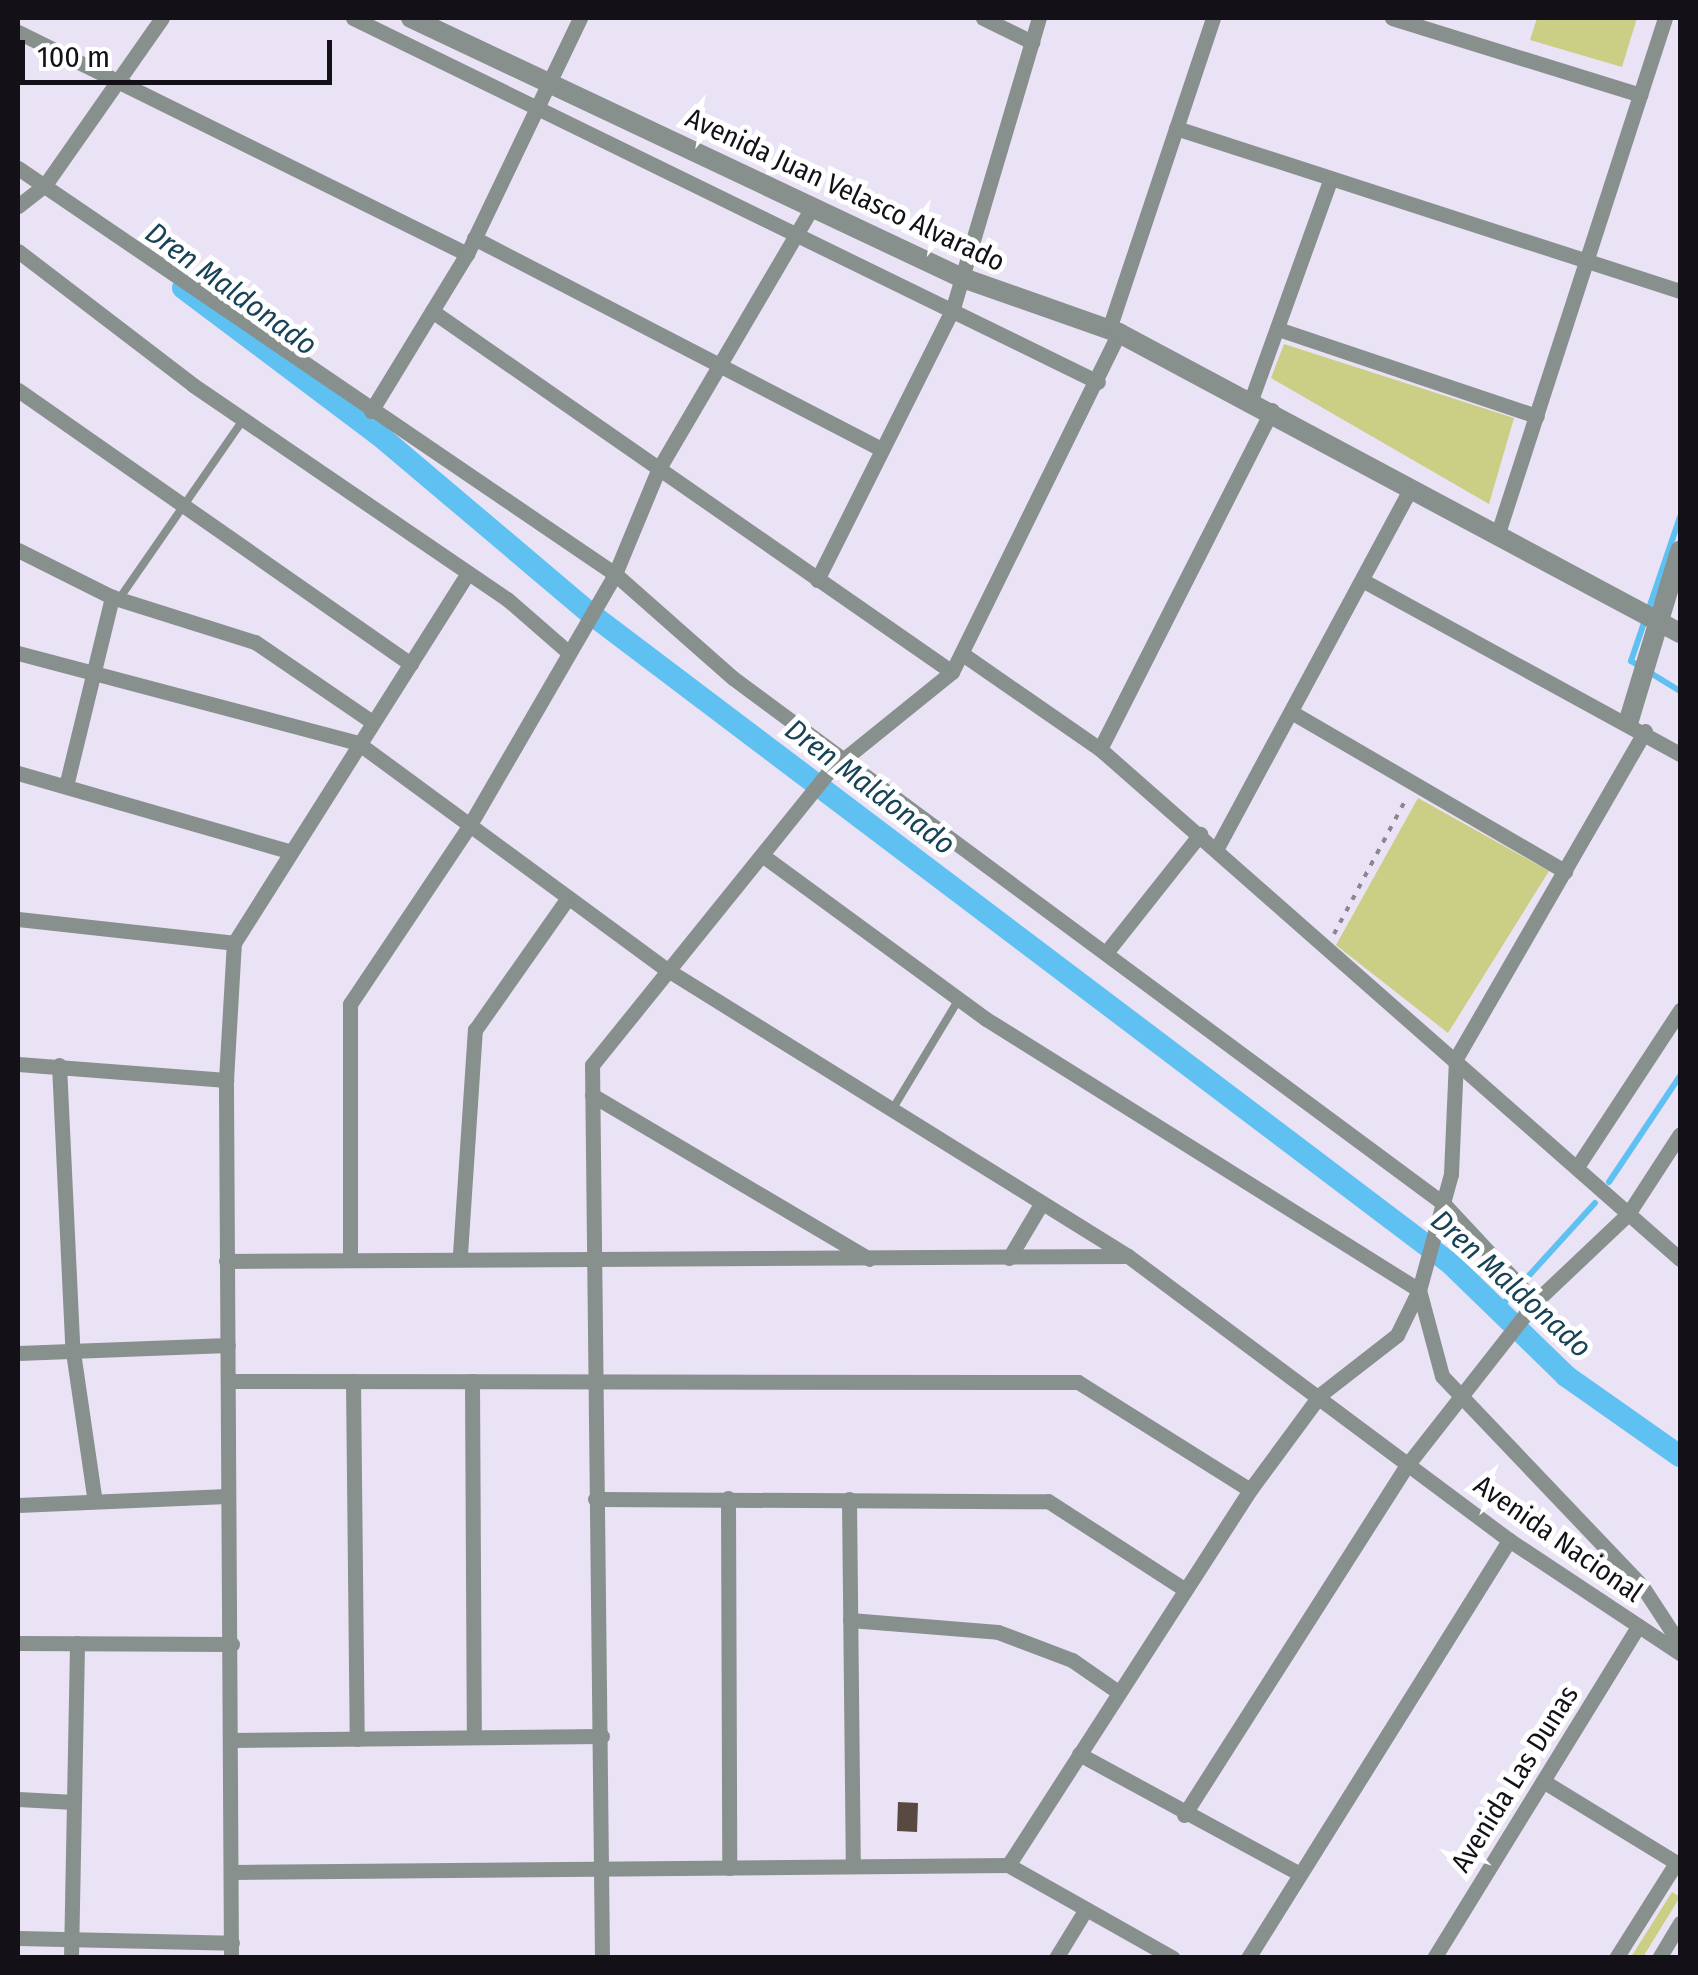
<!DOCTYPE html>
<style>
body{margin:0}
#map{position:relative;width:1698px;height:1975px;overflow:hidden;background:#eae3f5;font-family:"Fira Sans Condensed",sans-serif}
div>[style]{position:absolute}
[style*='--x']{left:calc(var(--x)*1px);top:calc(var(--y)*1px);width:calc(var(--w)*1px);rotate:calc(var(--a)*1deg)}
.green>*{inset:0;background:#cbce85}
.stream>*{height:6px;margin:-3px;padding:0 3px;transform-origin:3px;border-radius:3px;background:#5ec1f2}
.canal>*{height:22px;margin:-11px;padding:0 11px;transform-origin:11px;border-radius:11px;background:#5ec1f2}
.building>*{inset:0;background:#584a40}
.path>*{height:4px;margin-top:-2px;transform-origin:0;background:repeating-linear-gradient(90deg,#8b8693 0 5px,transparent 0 13px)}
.service>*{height:8px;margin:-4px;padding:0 4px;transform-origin:4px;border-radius:4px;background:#88908d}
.minor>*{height:15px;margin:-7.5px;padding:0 7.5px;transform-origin:7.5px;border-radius:7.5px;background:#88908d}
.tertiary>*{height:20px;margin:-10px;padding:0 10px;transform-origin:10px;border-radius:10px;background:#88908d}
span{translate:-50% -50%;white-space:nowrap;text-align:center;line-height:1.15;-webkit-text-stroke:10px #fff;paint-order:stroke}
.street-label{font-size:28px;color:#131117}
.water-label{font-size:30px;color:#184256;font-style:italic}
.frame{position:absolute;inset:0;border:20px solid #131117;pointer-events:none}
.scale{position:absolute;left:20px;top:40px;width:312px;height:45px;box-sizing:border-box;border:5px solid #131117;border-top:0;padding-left:12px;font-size:30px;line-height:35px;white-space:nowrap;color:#131117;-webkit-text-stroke:8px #fff;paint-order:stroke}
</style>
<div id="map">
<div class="green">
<i style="clip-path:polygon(1537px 18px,1637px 18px,1622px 67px,1530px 40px)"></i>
<i style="clip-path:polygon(1284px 344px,1514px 418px,1489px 504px,1271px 378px)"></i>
<i style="clip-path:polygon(1418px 798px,1549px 871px,1448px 1033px,1336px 945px)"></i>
<i style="clip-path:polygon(1672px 1892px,1680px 1897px,1643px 1957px,1631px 1957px)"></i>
</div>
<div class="stream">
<i style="--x:1680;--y:517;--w:152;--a:108.8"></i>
<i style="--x:1631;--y:661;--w:57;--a:31.5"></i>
<i style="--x:1609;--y:1182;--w:128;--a:-56.2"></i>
<i style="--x:1494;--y:1314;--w:150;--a:-47.7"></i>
</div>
<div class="canal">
<i style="--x:183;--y:288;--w:245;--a:36.9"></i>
<i style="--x:379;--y:435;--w:277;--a:40.2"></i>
<i style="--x:591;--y:614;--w:1078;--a:37.08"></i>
<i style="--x:1451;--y:1264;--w:161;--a:44.2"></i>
<i style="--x:1566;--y:1376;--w:139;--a:35.1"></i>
</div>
<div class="building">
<i style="clip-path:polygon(898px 1802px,918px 1803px,917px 1832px,897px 1831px)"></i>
</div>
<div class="path">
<i style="--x:1334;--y:934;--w:151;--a:-61.9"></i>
</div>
<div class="service">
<i style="--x:119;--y:599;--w:218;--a:-55.3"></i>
<i style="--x:892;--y:1110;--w:130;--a:-58.9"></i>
</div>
<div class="minor">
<i style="--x:353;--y:18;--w:829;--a:26.04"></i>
<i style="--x:983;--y:18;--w:55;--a:26.1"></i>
<i style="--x:1392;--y:18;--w:260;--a:17.2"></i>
<i style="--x:18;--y:32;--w:501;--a:26.31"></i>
<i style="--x:1176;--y:128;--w:530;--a:17.92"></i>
<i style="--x:18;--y:168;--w:722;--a:34.22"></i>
<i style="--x:615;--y:574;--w:157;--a:41.4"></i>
<i style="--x:733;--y:678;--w:884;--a:36.49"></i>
<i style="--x:1444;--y:1204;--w:134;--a:47.1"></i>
<i style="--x:18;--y:206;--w:34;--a:-38"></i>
<i style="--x:45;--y:185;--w:204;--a:-55"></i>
<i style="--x:474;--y:238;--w:458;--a:27.4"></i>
<i style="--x:18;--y:251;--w:220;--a:37.4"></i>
<i style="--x:193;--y:385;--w:380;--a:34.3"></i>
<i style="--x:507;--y:599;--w:81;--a:41"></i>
<i style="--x:432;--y:311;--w:633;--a:34.77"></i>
<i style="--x:1109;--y:329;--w:328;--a:-71.5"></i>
<i style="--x:1278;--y:329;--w:273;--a:18.6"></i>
<i style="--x:18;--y:390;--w:479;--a:34.9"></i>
<i style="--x:1251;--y:400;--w:234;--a:-70.2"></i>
<i style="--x:371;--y:411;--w:184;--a:-58.6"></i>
<i style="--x:467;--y:254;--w:262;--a:-64.4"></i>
<i style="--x:1498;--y:533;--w:541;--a:-72.03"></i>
<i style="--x:18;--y:550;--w:105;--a:26.6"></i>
<i style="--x:112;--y:597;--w:150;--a:17.5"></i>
<i style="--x:255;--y:642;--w:140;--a:34.3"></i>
<i style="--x:817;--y:580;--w:304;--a:-63.4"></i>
<i style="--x:953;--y:308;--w:302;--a:-73.5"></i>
<i style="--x:1362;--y:580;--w:362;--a:28.7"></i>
<i style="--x:18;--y:653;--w:352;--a:14.8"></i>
<i style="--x:358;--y:743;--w:382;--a:36.3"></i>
<i style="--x:666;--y:969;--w:544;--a:31.85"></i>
<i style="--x:1128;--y:1256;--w:475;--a:36.7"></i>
<i style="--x:1509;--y:1540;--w:205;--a:33.5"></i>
<i style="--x:964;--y:655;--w:165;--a:34.7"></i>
<i style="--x:1100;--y:749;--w:772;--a:41.33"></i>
<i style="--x:1293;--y:713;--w:315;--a:30.2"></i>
<i style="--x:1645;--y:731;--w:379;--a:120"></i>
<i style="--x:1456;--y:1059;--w:115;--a:92.5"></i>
<i style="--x:1451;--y:1174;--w:120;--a:105.4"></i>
<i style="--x:1419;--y:1290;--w:89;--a:75"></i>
<i style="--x:1442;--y:1376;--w:290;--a:46.4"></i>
<i style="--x:1642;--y:1586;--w:69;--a:56.8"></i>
<i style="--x:1100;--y:749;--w:380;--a:-63.1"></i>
<i style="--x:18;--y:773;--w:284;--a:16.1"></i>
<i style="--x:66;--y:786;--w:195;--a:-76.3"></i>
<i style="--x:1217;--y:848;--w:410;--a:-61.7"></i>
<i style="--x:762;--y:855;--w:278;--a:36.2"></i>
<i style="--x:986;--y:1019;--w:511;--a:32.04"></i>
<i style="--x:1419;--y:1290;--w:50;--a:116.1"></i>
<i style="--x:1397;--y:1335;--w:98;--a:142.1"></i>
<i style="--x:1320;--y:1395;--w:118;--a:126.4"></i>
<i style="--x:1250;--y:1490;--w:446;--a:122.8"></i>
<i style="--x:18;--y:919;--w:217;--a:6.3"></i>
<i style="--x:1109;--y:949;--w:147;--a:-51.6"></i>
<i style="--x:18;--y:1064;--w:209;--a:4.4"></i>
<i style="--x:59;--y:1065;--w:280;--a:87.3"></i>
<i style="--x:72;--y:1345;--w:153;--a:81.7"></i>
<i style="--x:592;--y:1095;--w:322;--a:30.6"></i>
<i style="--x:1577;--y:1167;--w:188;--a:-56.7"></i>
<i style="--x:460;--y:1254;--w:225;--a:-86.2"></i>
<i style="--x:475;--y:1030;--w:156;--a:-54.9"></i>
<i style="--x:350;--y:1256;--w:252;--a:-90"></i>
<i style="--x:350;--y:1004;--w:212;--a:-56.2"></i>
<i style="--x:468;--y:828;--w:293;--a:-59.9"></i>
<i style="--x:615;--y:574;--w:113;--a:-67.5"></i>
<i style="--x:658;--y:470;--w:304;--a:-59.6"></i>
<i style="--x:1009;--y:1258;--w:63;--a:-59.3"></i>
<i style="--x:226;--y:1261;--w:902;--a:-0.32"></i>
<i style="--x:18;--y:1353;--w:210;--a:-2.2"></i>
<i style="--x:229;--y:1381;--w:849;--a:0.07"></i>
<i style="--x:1078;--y:1382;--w:203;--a:32.1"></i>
<i style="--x:353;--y:1381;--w:358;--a:89.4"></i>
<i style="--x:472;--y:1381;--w:356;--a:89.7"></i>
<i style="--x:728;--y:1498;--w:370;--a:89.8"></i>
<i style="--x:595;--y:1499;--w:453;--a:0.3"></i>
<i style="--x:1048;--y:1501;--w:162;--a:32.9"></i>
<i style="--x:849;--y:1499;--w:364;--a:89.4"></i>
<i style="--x:18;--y:1505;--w:209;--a:-2.5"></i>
<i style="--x:850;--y:1620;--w:148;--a:4.6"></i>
<i style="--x:998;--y:1632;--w:79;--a:20.7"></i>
<i style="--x:1072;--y:1660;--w:56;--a:34.8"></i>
<i style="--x:18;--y:1643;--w:214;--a:0.3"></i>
<i style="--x:231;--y:1740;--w:371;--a:-0.6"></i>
<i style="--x:1079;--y:1754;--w:251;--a:28.5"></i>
<i style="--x:1543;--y:1781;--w:161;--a:31.5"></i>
<i style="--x:18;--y:1799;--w:56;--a:3.1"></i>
<i style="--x:1184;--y:1815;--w:416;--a:-57.5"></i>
<i style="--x:1408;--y:1464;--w:206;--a:-51.9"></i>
<i style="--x:1535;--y:1302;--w:128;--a:-43.4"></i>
<i style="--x:1628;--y:1214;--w:95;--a:-57"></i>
<i style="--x:233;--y:1872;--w:775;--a:-0.52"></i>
<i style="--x:1008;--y:1865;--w:189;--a:29.4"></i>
<i style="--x:18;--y:1938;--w:214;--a:1.3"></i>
<i style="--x:71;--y:1958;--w:315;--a:-88.9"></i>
<i style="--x:231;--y:1958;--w:878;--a:-90.33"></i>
<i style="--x:226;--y:1080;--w:137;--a:-86.7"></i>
<i style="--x:234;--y:943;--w:438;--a:-57.7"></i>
<i style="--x:602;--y:1958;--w:893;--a:-90.64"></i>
<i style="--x:592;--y:1065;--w:376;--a:-51.1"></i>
<i style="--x:828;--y:772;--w:159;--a:-38.9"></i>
<i style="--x:952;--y:672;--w:378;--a:-63.8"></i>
<i style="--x:1056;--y:1958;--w:57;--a:-58.5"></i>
<i style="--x:1248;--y:1958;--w:493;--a:-58"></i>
<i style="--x:1434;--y:1958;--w:390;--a:-58.4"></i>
<i style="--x:1616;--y:1958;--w:112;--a:-57.7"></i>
<i style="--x:1659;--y:1958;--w:41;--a:-59"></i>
</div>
<div class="tertiary">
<i style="--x:411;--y:18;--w:607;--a:25.26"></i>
<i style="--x:960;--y:277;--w:169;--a:19.4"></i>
<i style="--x:1119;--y:333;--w:636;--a:28.14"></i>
<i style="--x:1629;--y:720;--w:177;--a:-73.2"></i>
</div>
<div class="street-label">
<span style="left:845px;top:190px;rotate:25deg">Avenida Juan Velasco Alvarado</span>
<span style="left:1558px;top:1539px;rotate:35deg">Avenida Nacional</span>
<span style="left:1515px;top:1779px;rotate:-58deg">Avenida Las Dunas</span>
</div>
<div class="water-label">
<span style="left:231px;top:289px;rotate:36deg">Dren Maldonado</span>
<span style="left:870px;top:787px;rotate:37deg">Dren Maldonado</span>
<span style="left:1511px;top:1284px;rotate:42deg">Dren Maldonado</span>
</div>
<div class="frame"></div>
<div class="scale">100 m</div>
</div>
